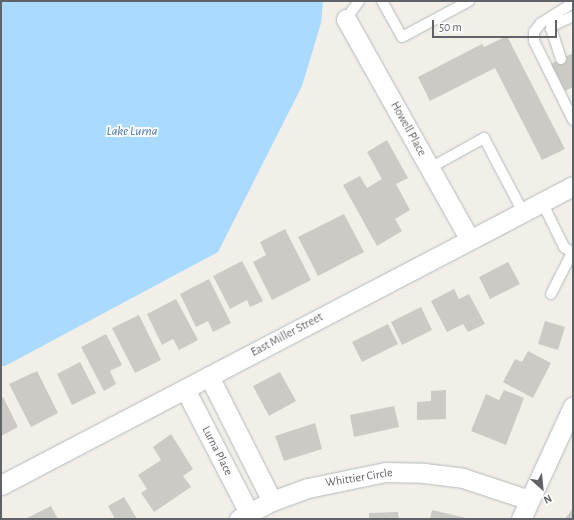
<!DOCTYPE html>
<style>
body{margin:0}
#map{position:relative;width:574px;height:520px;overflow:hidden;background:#f1efe8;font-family:"Alegreya Sans",sans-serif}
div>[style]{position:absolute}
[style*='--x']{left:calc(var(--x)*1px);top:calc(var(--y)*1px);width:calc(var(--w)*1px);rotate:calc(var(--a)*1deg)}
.water>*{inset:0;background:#aadaff}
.building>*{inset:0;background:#cccac5}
.roads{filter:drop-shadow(0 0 1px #b5b8bc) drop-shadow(0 0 1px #b5b8bc)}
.service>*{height:10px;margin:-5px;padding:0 5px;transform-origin:5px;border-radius:5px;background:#fff}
.minor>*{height:19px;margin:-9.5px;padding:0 9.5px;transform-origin:9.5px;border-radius:9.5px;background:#fff}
span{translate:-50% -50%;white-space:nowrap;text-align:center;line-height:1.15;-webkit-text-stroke:3.5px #fff;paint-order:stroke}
.street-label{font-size:12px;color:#5f6368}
.water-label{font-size:13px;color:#4174aa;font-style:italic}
.frame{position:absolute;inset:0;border:2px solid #5f6368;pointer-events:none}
.north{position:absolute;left:522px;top:468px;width:40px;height:40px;-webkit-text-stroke:3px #fff;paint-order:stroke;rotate:153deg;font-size:11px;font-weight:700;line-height:16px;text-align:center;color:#5f6368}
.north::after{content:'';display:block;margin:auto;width:14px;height:18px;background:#5f6368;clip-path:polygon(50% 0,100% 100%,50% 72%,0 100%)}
.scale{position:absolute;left:432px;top:20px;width:125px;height:18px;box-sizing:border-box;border:2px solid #5f6368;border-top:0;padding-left:5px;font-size:12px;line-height:14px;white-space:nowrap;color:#5f6368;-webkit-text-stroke:3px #fff;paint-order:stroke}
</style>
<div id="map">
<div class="water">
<i style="clip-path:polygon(1px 1px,323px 1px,321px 23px,302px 86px,218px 252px,5px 366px,1px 366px)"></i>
</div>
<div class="building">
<i style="clip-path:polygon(507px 36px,565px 149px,542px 160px,495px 68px,430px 101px,418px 77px,482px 44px,484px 47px)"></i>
<i style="clip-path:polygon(573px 53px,573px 87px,565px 91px,551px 64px)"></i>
<i style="clip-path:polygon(387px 140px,408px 178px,396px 184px,410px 210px,395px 219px,402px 231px,377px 246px,343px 185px,360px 176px,367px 188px,382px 179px,367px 152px)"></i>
<i style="clip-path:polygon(344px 214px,364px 252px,318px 276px,298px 237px)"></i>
<i style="clip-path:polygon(285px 229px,311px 280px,272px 300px,253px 262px,266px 255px,260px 242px)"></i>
<i style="clip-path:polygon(242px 261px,263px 301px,250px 307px,247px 300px,230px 309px,213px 276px)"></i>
<i style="clip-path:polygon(508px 262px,520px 284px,490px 299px,479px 277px)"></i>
<i style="clip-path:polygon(209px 279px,231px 323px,213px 332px,208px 321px,196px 327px,180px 294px)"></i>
<i style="clip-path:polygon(454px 289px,459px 299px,469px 294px,485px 324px,468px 332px,463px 324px,447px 332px,431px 301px)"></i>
<i style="clip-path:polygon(176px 299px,198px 340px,179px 350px,173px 339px,162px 345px,147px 314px)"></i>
<i style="clip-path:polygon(421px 307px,432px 330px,402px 345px,391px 322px)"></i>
<i style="clip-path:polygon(139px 315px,161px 360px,135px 373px,112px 328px)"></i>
<i style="clip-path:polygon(545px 321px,565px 327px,558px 350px,538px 344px)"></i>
<i style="clip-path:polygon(388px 324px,398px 344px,362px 362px,352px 342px)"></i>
<i style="clip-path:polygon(106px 334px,122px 365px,110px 371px,116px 384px,104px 391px,81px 347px)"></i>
<i style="clip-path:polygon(528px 351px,551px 363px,533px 398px,503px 382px,515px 359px,522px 362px)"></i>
<i style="clip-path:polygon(80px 362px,96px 393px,72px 405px,57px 374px)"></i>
<i style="clip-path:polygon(37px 371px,58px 413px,31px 427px,9px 384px)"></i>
<i style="clip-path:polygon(280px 372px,296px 401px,269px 416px,253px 386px)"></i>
<i style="clip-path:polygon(446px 390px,446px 419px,417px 420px,417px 402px,431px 401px,431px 391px)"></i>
<i style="clip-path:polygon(504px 390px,524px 398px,506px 445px,471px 431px,486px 394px,499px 400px)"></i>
<i style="clip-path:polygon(3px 397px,18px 427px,1px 436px,1px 398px)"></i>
<i style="clip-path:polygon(394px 406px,399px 427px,354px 437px,350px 415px)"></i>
<i style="clip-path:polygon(315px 423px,322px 449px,284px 461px,275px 436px)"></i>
<i style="clip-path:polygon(171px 434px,193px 469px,183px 476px,191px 487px,154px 512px,141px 493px,147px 489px,138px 475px,161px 460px,153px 447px)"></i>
<i style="clip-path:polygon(124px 497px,137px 519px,115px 519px,108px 506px)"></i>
<i style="clip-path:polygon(51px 506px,58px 519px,25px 519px)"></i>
<i style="clip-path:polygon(573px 508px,573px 519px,565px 519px)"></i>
<i style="clip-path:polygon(432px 510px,466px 518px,466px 519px,430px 519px)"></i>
<i style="clip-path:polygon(398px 512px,399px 519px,369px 519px,369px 513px)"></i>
</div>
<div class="roads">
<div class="service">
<i style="--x:382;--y:1;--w:41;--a:60.9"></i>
<i style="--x:402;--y:37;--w:76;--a:-28.2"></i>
<i style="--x:573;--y:3;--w:38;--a:148"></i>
<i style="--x:541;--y:23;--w:11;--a:128"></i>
<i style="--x:534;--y:32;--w:9;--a:90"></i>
<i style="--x:534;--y:41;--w:88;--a:63.7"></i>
<i style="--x:346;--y:19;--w:22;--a:-54"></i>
<i style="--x:561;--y:59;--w:32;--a:-108"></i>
<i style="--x:551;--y:29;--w:5;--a:-53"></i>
<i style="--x:554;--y:25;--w:21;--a:-25"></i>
<i style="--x:430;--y:168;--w:62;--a:-29.1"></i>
<i style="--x:484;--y:138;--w:84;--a:62.2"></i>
<i style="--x:542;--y:202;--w:50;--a:63.9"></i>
<i style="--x:564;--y:247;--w:11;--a:34"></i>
<i style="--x:551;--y:294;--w:46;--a:-62.9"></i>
</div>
<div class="minor">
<i style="--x:346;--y:19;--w:253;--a:60.7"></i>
<i style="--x:209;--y:376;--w:140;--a:63.3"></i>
<i style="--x:185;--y:389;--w:140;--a:62.7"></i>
<i style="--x:1;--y:485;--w:645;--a:-27.6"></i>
<i style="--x:239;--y:519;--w:38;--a:-29"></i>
<i style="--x:272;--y:501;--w:38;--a:-20"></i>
<i style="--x:308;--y:488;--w:79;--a:-11.7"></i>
<i style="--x:385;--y:472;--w:39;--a:1"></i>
<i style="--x:424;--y:473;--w:39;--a:7"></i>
<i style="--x:463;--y:478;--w:70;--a:18.4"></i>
<i style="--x:521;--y:519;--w:124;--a:-65.3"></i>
</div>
</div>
<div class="street-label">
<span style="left:408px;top:129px;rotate:61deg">Howell Place</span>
<span style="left:287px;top:335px;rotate:-28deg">East Miller Street</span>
<span style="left:217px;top:451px;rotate:63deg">Lurna Place</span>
<span style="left:359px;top:478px;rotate:-9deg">Whittier Circle</span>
</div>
<div class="water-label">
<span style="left:132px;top:132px">Lake Lurna</span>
</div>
<div class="frame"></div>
<div class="north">N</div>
<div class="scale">50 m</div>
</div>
